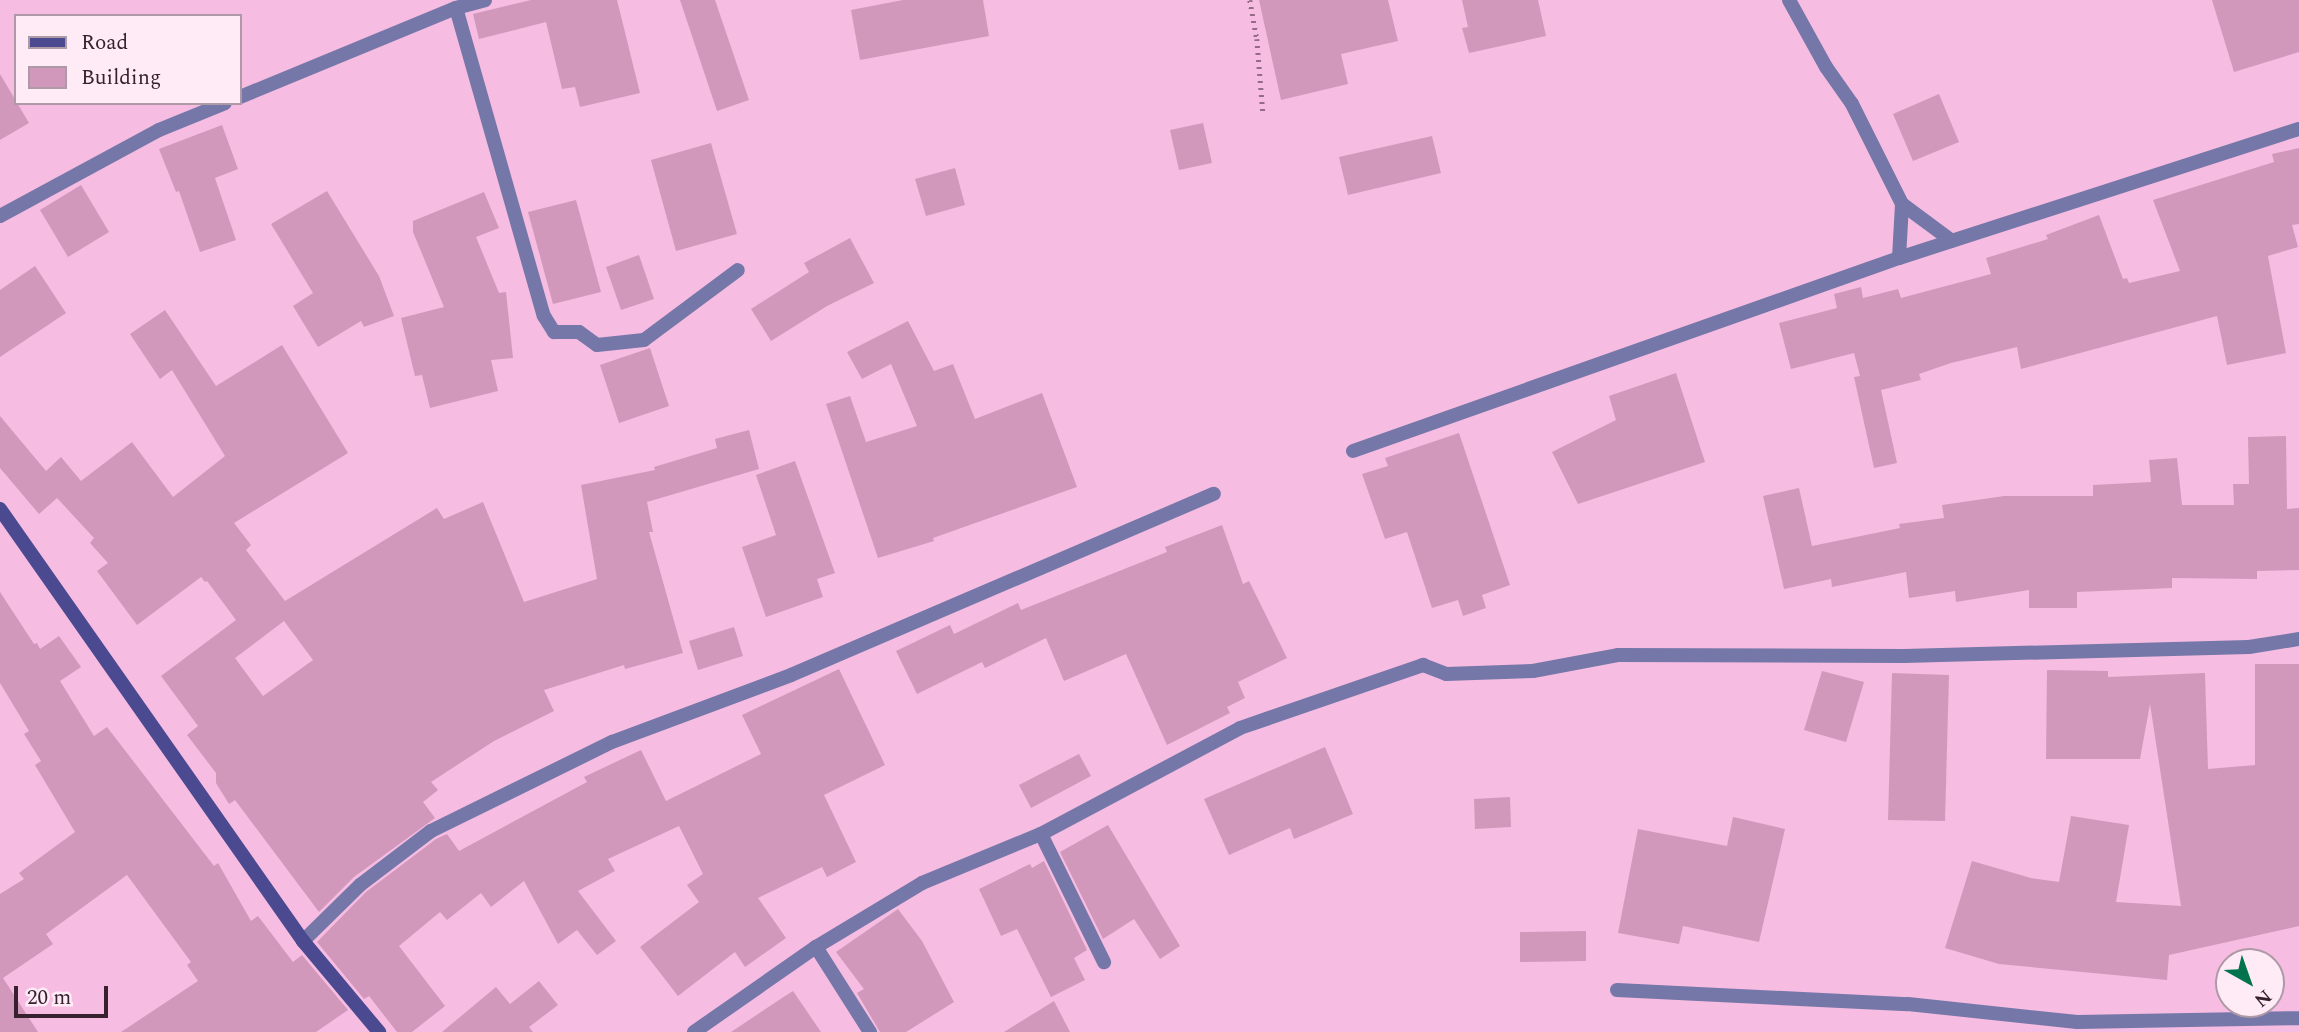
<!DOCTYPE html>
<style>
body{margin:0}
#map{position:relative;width:2299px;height:1032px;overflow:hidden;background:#f7bce1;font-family:Spectral,serif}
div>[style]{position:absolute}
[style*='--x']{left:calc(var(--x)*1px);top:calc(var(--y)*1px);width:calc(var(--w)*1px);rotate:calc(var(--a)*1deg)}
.building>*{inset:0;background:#d198bc}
.path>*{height:4.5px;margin-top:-2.25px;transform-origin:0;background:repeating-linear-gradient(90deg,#926b84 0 2px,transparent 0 7px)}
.street>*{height:14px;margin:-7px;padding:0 7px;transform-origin:7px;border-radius:7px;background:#7477a8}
.secondary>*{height:14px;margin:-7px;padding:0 7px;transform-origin:7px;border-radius:7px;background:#4b4a91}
span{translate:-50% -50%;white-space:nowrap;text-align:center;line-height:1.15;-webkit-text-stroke:6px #feebf6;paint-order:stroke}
.legend{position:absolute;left:14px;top:14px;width:228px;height:91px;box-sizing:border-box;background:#feebf6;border:2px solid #ae9aa6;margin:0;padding:9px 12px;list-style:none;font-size:21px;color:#37212f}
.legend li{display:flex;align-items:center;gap:14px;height:35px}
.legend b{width:35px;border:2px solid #ae9aa6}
.north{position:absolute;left:2215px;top:948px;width:70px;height:70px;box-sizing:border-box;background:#feebf6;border:2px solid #ae9aa6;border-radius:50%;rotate:140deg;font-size:19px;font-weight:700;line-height:28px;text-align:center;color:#37212f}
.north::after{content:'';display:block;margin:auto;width:24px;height:32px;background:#02734c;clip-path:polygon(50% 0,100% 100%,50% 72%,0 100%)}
.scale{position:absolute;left:14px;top:986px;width:94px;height:32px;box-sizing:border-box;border:4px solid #37212f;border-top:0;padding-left:9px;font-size:21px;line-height:24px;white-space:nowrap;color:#37212f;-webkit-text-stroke:5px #feebf6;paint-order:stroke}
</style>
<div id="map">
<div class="building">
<i style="clip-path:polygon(531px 0,617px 0,640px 93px,580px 107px,575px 87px,562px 89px,546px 22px,479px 39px,473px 14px)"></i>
<i style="clip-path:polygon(680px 0,715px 0,749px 100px,717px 111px)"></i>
<i style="clip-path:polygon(903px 0,983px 0,989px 36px,860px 60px,851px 10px)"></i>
<i style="clip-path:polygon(1259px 0,1388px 0,1398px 41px,1341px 54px,1348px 84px,1281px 100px)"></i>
<i style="clip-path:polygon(1462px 0,1538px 0,1546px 36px,1469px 53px,1462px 28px,1468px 27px)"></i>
<i style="clip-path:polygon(2212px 0,2299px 0,2299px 52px,2234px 72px)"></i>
<i style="clip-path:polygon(0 74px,29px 123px,0 140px)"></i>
<i style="clip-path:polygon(1939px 94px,1959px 142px,1913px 161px,1893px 114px)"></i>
<i style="clip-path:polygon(1203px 123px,1212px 163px,1179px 170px,1170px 130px)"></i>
<i style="clip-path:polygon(222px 125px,238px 169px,215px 178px,236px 240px,200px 252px,179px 191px,176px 192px,159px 149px)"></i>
<i style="clip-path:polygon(1432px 136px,1441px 173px,1348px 195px,1339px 157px)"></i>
<i style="clip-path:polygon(711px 143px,737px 234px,676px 251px,651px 160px)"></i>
<i style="clip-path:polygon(2299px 148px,2299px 224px,2292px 225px,2298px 247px,2268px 256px,2286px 353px,2227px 365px,2217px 316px,2021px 369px,2017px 347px,1951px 363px,1919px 374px,1921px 380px,1881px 390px,1897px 463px,1874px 468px,1854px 377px,1860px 376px,1854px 353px,1791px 369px,1779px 323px,1837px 308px,1834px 294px,1861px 287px,1863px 298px,1898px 289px,1901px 298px,1991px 274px,1986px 258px,2048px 239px,2046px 235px,2099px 215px,2123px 279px,2127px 278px,2129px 283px,2180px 271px,2153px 200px,2274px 162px,2272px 154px)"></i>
<i style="clip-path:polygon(955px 168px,965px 205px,926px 216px,915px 179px)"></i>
<i style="clip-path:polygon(81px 185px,109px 232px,68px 257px,40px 210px)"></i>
<i style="clip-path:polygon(327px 191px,379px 276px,394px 316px,364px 327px,361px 321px,318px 347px,293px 306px,313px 293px,271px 224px)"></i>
<i style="clip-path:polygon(484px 192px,499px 228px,476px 237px,499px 293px,506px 292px,513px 358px,491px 360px,498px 391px,430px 408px,422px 375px,415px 376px,401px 318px,444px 307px,413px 232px,413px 221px)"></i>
<i style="clip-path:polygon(576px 200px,601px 292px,553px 304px,528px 212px)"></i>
<i style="clip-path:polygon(850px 238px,874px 283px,827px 306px,771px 341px,751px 309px,809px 272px,804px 263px)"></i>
<i style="clip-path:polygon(639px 255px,654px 299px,621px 310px,606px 267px)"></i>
<i style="clip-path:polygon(35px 266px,66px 313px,0 357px,0 290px)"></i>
<i style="clip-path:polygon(evenodd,165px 310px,216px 386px,282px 345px,348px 453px,234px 523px,251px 545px,246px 550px,285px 601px,437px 508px,444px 519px,483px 502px,524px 602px,597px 579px,581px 485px,655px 470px,654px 467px,717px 448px,715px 439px,749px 430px,759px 469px,647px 502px,653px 532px,649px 532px,683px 653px,625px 669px,624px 665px,544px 690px,554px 711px,494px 741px,431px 782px,438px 790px,423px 802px,435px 818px,354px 877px,319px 912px,235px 800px,229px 804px,216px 783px,216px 773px,187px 735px,198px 726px,161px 676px,236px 620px,207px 581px,205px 582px,201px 577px,137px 625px,97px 571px,108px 563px,90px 543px,94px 538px,57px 498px,39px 514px,0 468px,0 416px,46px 471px,61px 457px,81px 481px,132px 442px,173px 497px,225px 456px,172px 370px,160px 379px,130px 334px,165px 310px,284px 621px,313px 660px,263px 696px,235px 658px,284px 621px)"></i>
<i style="clip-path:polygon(908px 321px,934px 371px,953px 364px,975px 419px,1042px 393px,1077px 487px,933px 538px,934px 541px,878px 558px,826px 404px,850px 396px,866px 442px,917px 426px,891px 364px,862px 379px,847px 352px)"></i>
<i style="clip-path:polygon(650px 348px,669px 406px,619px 423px,600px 365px)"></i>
<i style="clip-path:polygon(1676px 373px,1705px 462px,1578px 504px,1552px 452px,1616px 420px,1609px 396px)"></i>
<i style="clip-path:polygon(1459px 433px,1510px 585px,1482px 595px,1486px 608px,1463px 616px,1458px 600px,1432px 608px,1407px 532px,1385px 539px,1362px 474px,1388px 466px,1385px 458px)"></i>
<i style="clip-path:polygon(2286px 436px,2287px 509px,2299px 508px,2299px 570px,2257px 571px,2257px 579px,2172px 578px,2172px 588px,2077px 592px,2077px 608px,2029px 608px,2029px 590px,1956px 602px,1955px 591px,1909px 598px,1906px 572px,1832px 587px,1831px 579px,1784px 589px,1763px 496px,1799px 488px,1812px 546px,1900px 528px,1899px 524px,1944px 518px,1942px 505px,2004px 496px,2093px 496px,2093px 485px,2151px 482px,2149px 460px,2177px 458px,2182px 505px,2234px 505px,2233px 484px,2249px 484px,2248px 437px)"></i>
<i style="clip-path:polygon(795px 461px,835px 573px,817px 579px,823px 597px,766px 617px,742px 547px,776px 535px,756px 475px)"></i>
<i style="clip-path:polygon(1222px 525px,1243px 584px,1249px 581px,1287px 658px,1238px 682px,1245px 698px,1227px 707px,1230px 713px,1167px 745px,1126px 654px,1064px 681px,1046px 638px,985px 668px,982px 662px,917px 694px,896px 651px,950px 625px,954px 634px,1018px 603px,1021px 610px,1167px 552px,1165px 547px)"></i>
<i style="clip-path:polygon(0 592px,34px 644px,37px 643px,40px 649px,59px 636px,81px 667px,60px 681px,94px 736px,107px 727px,214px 866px,218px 863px,251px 921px,258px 916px,293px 962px,302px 955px,348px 1010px,316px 1032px,121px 1032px,198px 981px,187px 965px,191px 962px,127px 875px,46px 934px,53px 944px,3px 978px,38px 1032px,0 1032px,0 894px,24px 879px,19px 873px,75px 832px,35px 765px,41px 761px,24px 734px,29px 731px,0 683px)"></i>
<i style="clip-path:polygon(734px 627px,743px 656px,698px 670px,689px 641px)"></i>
<i style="clip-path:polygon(2255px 664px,2299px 664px,2299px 926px,2169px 955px,2167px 980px,1999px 964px,1945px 948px,1972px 861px,2031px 878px,2059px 882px,2071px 816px,2129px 825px,2116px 902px,2181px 906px,2150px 704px,2140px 759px,2046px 759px,2047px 670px,2108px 671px,2108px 677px,2205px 673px,2208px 769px,2255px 765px)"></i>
<i style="clip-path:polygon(839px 669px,885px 765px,824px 795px,856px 862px,827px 877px,822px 867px,758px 898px,786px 938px,745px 967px,735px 952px,678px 996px,640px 947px,699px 902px,687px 885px,703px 874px,679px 826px,608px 859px,615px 871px,578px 891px,616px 941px,597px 955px,577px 930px,558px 944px,524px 881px,491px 907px,481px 893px,447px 920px,440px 912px,399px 946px,445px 1006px,412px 1032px,397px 1032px,369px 996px,364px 999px,317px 942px,366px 892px,436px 839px,447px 834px,459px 851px,587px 782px,584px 777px,641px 750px,666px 801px,761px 754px,742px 715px)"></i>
<i style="clip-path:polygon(1822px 671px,1864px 682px,1846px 742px,1804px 730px)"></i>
<i style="clip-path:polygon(1892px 673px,1949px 675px,1945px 821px,1888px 820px)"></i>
<i style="clip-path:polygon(1325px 747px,1353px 814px,1294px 839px,1290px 828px,1229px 855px,1204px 799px)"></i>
<i style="clip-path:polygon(1079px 754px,1091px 776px,1031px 808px,1019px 785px)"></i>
<i style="clip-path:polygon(1510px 797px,1511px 827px,1475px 829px,1474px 799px)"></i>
<i style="clip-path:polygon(1733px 817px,1785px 829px,1759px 942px,1683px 926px,1679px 944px,1618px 933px,1638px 829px,1727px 846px)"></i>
<i style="clip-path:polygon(1108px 825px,1180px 946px,1160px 959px,1134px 919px,1103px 939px,1060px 852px)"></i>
<i style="clip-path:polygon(1044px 861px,1087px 950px,1074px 958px,1085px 980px,1051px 997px,1017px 929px,1001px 936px,979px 889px,1030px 864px,1032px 868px)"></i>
<i style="clip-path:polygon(898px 909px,922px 941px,954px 1002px,906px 1032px,880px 1032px,857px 993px,864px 989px,836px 952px)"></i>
<i style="clip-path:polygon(1586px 931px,1586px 961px,1520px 962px,1520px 932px)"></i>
<i style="clip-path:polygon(539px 981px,558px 1005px,529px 1027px,533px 1032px,442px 1032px,496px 987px,510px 1004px)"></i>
<i style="clip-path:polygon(793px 991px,821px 1032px,731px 1032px,782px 998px)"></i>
<i style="clip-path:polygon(1054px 1001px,1070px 1032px,1004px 1032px)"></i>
</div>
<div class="path">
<i style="--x:1250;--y:0;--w:40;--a:80"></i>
<i style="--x:1257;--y:39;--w:73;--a:85.3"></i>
</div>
<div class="street">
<i style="--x:1789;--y:0;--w:77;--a:61.1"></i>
<i style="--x:1826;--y:67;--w:45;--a:54.9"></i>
<i style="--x:1852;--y:104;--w:112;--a:63.4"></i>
<i style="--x:1902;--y:204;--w:62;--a:36.5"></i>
<i style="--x:456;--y:8;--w:320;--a:74.1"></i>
<i style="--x:544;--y:316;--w:19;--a:58"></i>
<i style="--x:554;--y:332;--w:25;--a:0"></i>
<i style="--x:579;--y:332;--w:22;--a:36"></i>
<i style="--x:597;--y:345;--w:47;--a:-6.1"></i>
<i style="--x:644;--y:340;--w:117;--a:-36.7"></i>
<i style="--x:240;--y:97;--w:234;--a:-22.4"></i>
<i style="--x:456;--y:8;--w:30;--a:-15"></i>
<i style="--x:0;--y:216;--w:181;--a:-28.4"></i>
<i style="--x:159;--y:130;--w:71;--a:-22.2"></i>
<i style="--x:1899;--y:258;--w:54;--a:-86.8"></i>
<i style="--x:1353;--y:451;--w:579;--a:-19.47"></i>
<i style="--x:1899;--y:258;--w:420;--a:-17.9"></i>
<i style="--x:1041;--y:834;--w:143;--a:63.8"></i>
<i style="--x:303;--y:941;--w:80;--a:-44.5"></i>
<i style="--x:360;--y:885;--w:89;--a:-37.3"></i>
<i style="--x:431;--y:831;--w:202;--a:-26.2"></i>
<i style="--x:612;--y:742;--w:191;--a:-20.5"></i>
<i style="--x:791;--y:675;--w:460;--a:-23.2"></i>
<i style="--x:816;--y:947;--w:101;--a:57.6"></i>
<i style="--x:1617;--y:990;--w:291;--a:2.8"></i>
<i style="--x:1908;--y:1004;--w:170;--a:6.1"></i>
<i style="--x:2077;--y:1022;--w:222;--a:-1"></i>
<i style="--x:694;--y:1032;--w:149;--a:-34.9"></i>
<i style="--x:816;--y:947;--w:124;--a:-31.1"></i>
<i style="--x:922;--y:883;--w:129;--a:-22.4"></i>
<i style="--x:1041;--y:834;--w:225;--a:-28"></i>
<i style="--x:1240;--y:728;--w:194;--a:-19"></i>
<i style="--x:1423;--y:665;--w:25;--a:21"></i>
<i style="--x:1446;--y:674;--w:87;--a:-2"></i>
<i style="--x:1533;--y:671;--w:86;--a:-10.7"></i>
<i style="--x:1618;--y:655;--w:286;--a:0.2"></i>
<i style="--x:1904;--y:656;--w:345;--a:-1.5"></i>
<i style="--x:2249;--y:647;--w:51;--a:-9.1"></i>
</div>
<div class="secondary">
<i style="--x:0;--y:509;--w:528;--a:54.95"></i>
<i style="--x:303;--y:941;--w:119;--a:50.1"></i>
</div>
<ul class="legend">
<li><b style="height:9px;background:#4b4a91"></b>Road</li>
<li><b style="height:19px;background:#d198bc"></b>Building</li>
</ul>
<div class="north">N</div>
<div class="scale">20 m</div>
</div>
